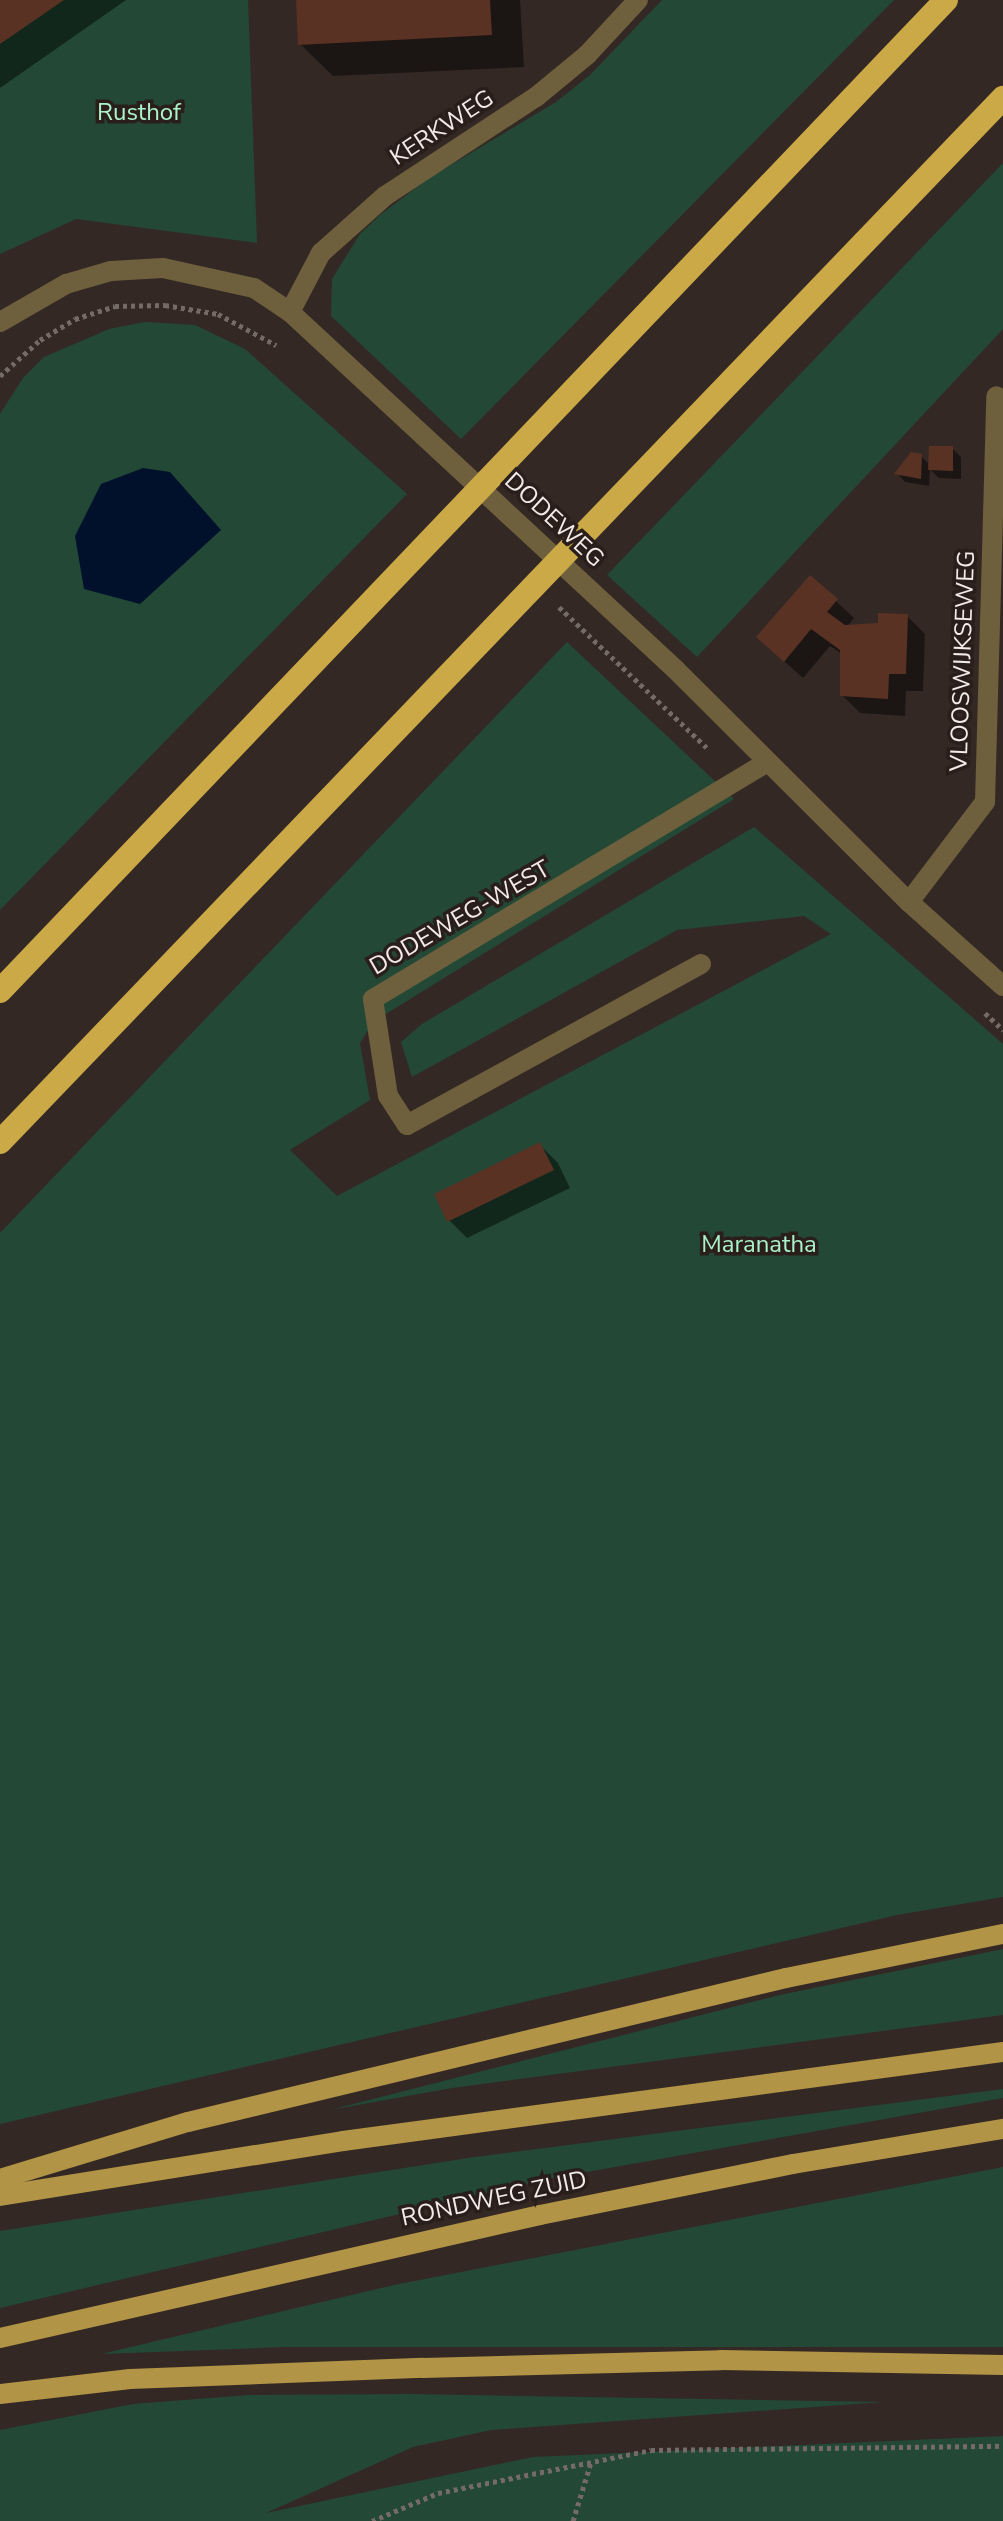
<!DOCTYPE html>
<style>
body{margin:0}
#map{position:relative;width:1003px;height:2521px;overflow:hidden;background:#342824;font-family:"Nunito Sans",sans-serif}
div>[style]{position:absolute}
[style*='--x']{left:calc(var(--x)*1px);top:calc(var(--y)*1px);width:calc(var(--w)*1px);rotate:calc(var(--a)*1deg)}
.green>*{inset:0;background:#234936}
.water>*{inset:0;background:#01112c}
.shadow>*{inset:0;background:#0007}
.building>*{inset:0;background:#593224}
.path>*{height:5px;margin-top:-2.5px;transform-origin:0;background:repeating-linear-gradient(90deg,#746a66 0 4px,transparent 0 8px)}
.minor>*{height:20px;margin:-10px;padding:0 10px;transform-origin:10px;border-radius:10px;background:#6e603d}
.major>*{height:20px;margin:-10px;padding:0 10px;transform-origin:10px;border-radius:10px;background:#b19446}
.highway>*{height:24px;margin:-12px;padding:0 12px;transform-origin:12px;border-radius:12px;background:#cba947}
span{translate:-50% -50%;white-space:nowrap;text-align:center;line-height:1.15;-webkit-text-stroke:7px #2a1e1a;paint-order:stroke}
.park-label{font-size:24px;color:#aaf2ca}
.street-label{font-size:24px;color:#f3ebe8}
</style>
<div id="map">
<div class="green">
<i style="clip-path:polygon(0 0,248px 0,257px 243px,76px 219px,0 254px)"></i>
<i style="clip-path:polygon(662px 0,894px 0,461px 439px,331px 316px,332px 279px,360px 234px,380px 215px,429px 178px,556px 102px,590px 75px)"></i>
<i style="clip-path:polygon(1003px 163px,1003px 329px,697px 657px,607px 575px)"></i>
<i style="clip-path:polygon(145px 322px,195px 325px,245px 349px,407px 494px,0 910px,0 414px,23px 378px,44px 357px,109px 329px)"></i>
<i style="clip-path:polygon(567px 642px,734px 799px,373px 1022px,360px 1043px,370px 1100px,290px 1150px,337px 1196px,831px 934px,804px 916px,677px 930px,412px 1077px,401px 1042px,422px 1024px,754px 827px,1003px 1044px,1003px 1897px,897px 1915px,0 2124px,0 1233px)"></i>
<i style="clip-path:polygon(1003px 1949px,1003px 2015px,452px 2088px,330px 2110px,780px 1995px)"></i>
<i style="clip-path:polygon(1003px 2089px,1003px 2098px,553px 2178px,0 2308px,0 2231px,468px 2158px)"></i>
<i style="clip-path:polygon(1003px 2167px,1003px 2347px,286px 2347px,101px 2354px,394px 2285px)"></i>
<i style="clip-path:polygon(408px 2394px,884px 2402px,491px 2430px,413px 2447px,266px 2513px,533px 2457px,1003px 2436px,1003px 2521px,0 2521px,0 2430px,133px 2404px,249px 2395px)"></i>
</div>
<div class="water">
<i style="clip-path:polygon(143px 468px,170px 472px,221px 530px,140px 604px,84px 589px,75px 536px,101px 484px)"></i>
</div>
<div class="shadow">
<i style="clip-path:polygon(0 0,126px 0,0 88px)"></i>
<i style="clip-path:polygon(298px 0,520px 0,524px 67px,333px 76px,300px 44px)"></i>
<i style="clip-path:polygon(952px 448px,961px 457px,961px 479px,939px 478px,930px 469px,929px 486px,905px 482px,897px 473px,921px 456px,931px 466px)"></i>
<i style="clip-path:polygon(810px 577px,854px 618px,847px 627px,880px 625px,907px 616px,925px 634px,923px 691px,906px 691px,905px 716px,860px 713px,842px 695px,842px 654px,830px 646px,803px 678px,776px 654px)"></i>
<i style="clip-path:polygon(540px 1145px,558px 1163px,570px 1188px,467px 1238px,449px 1220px)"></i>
</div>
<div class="building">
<i style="clip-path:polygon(0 0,64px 0,0 44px)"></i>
<i style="clip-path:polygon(296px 0,490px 0,492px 35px,298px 45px)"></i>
<i style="clip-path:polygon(929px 446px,953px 446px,953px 471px,928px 470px)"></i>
<i style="clip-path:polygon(911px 452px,922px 454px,921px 479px,894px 474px)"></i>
<i style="clip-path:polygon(810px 575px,838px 599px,827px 612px,845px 625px,878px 623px,878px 613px,908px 614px,906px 674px,889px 674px,888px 699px,840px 696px,840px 650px,811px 629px,784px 662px,756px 637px)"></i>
<i style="clip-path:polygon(540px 1142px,554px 1170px,447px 1222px,434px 1194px)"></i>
</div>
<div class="path">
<i style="--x:0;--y:376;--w:54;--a:-42"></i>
<i style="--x:40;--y:340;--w:41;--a:-31"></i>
<i style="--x:75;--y:319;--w:42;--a:-18"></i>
<i style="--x:115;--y:306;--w:50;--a:-1.1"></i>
<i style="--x:165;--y:305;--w:54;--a:9.6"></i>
<i style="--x:218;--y:314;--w:66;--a:28.1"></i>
<i style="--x:559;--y:607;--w:206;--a:43.6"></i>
<i style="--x:985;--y:1013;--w:25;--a:43"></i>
<i style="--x:372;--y:2521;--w:72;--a:-23"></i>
<i style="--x:438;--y:2493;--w:217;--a:-11.4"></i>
<i style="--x:651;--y:2450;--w:352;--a:-0.7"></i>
<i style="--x:573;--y:2521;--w:62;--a:-73"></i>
</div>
<div class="minor">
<i style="--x:290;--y:312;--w:67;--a:-62.3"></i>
<i style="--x:321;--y:253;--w:86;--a:-41.7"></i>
<i style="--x:385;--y:196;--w:181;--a:-33.3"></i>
<i style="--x:536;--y:97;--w:66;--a:-39.5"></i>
<i style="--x:587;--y:55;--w:75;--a:-47.2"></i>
<i style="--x:0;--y:322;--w:76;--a:-29.9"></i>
<i style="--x:66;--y:284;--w:47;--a:-16.1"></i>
<i style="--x:111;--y:271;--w:52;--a:-3.3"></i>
<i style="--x:163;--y:268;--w:93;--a:12.4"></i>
<i style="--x:254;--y:288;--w:43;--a:33.7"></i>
<i style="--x:290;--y:312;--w:526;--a:42.84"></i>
<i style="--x:676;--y:670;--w:329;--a:44.9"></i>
<i style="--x:909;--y:902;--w:126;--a:41.8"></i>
<i style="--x:909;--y:902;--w:126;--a:-52.8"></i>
<i style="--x:985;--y:802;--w:406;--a:-88.4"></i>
<i style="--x:701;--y:964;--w:335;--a:151.3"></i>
<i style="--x:407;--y:1125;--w:35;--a:-123"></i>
<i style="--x:388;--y:1096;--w:98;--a:-98.8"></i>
<i style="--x:373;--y:999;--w:458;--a:-31"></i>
</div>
<div class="major">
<i style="--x:0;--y:2179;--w:196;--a:-16.9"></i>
<i style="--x:188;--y:2122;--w:615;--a:-13.54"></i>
<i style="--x:786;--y:1978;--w:221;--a:-11.5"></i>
<i style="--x:0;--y:2196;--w:347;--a:-9.1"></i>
<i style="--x:343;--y:2141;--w:666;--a:-7.68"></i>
<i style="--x:0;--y:2338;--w:554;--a:-12.83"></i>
<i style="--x:540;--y:2215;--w:258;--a:-11.4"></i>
<i style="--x:793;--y:2164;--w:213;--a:-9.5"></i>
<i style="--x:0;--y:2394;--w:131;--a:-6.6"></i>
<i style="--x:130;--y:2379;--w:293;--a:-2.2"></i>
<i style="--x:423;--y:2368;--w:298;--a:-1.5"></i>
<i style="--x:721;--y:2360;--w:282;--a:1"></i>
</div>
<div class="highway">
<i style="--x:0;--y:991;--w:1370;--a:-46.33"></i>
<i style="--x:0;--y:1142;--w:1448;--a:-46.15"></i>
</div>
<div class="park-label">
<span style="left:139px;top:113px">Rusthof</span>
<span style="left:759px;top:1245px">Maranatha</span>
</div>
<div class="street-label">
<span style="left:442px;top:128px;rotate:-33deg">KERKWEG</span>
<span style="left:554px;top:520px;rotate:43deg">DODEWEG</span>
<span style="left:963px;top:661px;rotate:-88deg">VLOOSWIJKSEWEG</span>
<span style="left:460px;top:918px;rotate:-30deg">DODEWEG-WEST</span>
<span style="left:494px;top:2199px;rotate:-12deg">RONDWEG ZUID</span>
</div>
</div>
